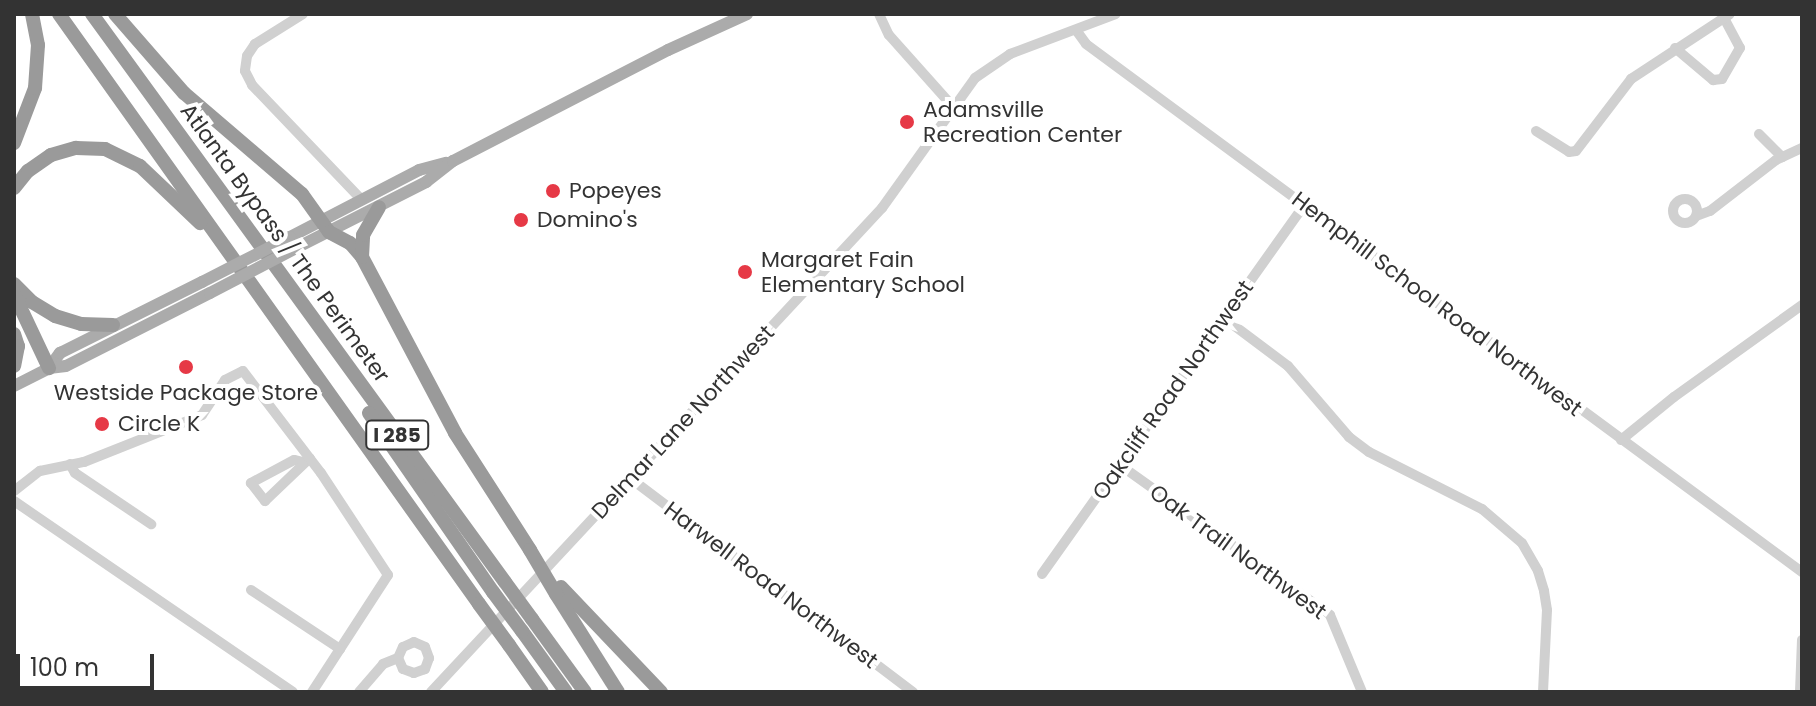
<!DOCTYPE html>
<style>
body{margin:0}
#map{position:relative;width:1816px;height:706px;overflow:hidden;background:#fff;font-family:Poppins,sans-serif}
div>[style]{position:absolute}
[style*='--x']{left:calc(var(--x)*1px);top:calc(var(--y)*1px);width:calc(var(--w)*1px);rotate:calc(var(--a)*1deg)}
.minor>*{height:10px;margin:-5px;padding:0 5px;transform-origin:5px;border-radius:5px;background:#d0d0d0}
.minor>.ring{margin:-5px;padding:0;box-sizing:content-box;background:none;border:10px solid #d0d0d0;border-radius:50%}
.major>*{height:12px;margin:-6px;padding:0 6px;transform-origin:6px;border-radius:6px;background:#ababab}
.highway>*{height:14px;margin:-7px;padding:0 7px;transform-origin:7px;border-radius:7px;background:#9a9a9a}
.major-bridge>*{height:12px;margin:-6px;padding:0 6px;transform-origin:6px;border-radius:6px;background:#ababab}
.highway-bridge>*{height:14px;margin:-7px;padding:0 7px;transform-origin:7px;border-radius:7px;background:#9a9a9a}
.dots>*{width:22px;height:22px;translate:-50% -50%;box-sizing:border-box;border:4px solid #fff;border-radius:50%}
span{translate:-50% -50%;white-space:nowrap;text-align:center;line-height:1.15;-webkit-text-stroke:8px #fff;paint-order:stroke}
.shield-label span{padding:2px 6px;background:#fff;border:2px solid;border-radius:6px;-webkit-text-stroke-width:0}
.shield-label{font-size:20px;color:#333;font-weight:700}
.poi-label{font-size:22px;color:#333}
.left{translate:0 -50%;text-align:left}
.street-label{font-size:22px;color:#333}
.frame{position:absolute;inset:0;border:16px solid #333;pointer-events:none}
.scale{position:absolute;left:16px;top:654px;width:138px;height:36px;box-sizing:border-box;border:4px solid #333;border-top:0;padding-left:10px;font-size:24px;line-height:28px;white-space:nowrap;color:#333;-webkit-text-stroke:6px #fff;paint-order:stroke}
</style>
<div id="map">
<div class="minor">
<i style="--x:303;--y:14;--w:57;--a:148"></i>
<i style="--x:255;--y:44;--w:14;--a:124"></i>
<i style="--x:247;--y:56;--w:15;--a:98"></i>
<i style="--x:245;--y:71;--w:16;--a:63"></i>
<i style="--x:252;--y:85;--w:159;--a:46.3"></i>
<i style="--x:879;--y:14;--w:23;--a:65"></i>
<i style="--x:889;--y:35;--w:98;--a:48.3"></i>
<i style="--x:1076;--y:30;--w:17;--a:54"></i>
<i style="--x:1086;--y:44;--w:890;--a:36.41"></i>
<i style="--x:1675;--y:48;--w:50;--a:40.1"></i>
<i style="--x:1713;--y:80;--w:9;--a:-6"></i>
<i style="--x:1722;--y:79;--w:36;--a:-60"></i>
<i style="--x:1740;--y:48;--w:34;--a:-118"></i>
<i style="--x:1536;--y:131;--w:39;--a:32"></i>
<i style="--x:1569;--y:152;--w:7;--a:-8"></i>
<i style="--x:1576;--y:151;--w:91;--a:-52.6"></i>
<i style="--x:1631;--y:79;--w:118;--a:-33.3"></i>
<i style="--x:1759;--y:134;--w:33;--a:45"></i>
<i class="ring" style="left:1673px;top:199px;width:14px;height:14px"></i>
<i style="--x:1696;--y:216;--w:15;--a:-20"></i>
<i style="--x:1710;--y:211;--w:83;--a:-37.7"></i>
<i style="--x:1776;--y:160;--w:29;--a:-25"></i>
<i style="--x:1224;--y:318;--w:80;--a:36.9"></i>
<i style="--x:1288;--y:366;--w:94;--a:49.3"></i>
<i style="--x:1349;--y:437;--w:25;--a:37"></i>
<i style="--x:1369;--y:452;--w:127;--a:26.8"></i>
<i style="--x:1482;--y:509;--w:52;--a:40.4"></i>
<i style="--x:1522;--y:543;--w:32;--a:60"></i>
<i style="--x:1538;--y:571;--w:21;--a:73"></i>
<i style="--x:1544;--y:591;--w:19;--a:81"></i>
<i style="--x:1547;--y:610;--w:82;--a:92.8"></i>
<i style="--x:1621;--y:440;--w:68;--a:-39.1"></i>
<i style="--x:1674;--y:397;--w:158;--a:-35.7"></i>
<i style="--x:303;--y:462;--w:9;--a:-167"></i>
<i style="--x:294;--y:460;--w:49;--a:151.9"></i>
<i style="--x:251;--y:483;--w:23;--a:52"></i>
<i style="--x:265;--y:501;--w:62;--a:-43.7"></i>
<i style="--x:70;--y:464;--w:10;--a:61"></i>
<i style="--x:75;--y:473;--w:92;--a:33.9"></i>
<i style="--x:1120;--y:465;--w:258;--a:35.5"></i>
<i style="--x:1330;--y:615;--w:83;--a:67.4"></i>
<i style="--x:630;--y:478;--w:355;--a:37.1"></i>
<i style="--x:14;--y:491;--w:33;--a:-38"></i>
<i style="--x:40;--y:471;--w:45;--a:-11.6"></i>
<i style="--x:84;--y:462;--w:127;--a:-21.7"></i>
<i style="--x:202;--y:415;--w:42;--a:-56.7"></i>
<i style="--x:225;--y:380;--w:20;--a:-27"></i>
<i style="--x:243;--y:371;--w:128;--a:52.6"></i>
<i style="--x:321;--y:473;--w:122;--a:56.7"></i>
<i style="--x:388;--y:575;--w:140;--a:123"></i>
<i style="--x:14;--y:501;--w:338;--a:34.4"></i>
<i style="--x:1042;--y:574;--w:452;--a:-54.6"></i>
<i style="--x:251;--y:590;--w:107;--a:33.5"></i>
<i style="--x:359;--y:692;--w:37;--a:-49"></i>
<i style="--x:383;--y:664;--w:16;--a:-22"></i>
<i style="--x:398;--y:658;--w:12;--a:-66"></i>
<i style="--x:403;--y:647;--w:12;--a:-24"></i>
<i style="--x:414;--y:642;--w:12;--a:24"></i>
<i style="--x:425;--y:647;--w:12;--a:70"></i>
<i style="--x:429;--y:658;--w:12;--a:110"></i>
<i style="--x:425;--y:669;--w:12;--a:160"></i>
<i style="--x:414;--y:673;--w:12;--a:-160"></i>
<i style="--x:403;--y:669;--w:12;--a:-114"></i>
<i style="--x:431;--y:692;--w:662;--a:-47.02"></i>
<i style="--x:882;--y:208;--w:160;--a:-54.4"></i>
<i style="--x:975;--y:78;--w:42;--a:-34.4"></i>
<i style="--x:1010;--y:54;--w:113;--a:-20.7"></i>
<i style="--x:1800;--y:692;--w:52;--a:-87.8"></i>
</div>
<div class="major">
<i style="--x:290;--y:237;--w:145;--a:-27.4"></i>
<i style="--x:419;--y:170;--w:28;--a:-15"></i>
<i style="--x:298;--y:247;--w:144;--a:-26.9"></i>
<i style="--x:426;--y:182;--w:34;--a:-38"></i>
<i style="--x:453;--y:161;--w:242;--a:-27.3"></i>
<i style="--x:668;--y:50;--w:87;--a:-24.5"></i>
<i style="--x:49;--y:368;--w:19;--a:-54"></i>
<i style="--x:60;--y:353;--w:159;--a:-26.6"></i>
<i style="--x:14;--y:386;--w:39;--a:-27"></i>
<i style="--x:49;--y:368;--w:17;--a:-7"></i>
<i style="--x:66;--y:366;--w:161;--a:-26.9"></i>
</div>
<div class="highway">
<i style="--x:59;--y:14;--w:724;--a:54.55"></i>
<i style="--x:92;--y:14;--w:702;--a:53.98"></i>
<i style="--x:115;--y:14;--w:105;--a:48.9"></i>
<i style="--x:184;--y:93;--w:155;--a:40.6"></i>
<i style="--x:302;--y:194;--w:47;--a:54.6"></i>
<i style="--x:329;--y:232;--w:24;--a:28"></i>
<i style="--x:350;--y:243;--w:18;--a:49"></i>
<i style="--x:362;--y:257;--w:199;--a:62.1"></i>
<i style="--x:455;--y:433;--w:139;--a:57.3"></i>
<i style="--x:14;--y:143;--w:59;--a:-69.1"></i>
<i style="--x:35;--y:88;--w:43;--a:-86"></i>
<i style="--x:38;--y:45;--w:32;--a:-101"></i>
<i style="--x:14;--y:188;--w:22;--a:-51"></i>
<i style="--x:28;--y:171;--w:28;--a:-35"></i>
<i style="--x:51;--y:155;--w:26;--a:-16"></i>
<i style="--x:76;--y:148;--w:29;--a:2"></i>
<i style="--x:105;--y:149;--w:39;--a:26"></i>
<i style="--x:140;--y:166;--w:83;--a:43.5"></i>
<i style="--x:362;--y:257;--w:22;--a:-87"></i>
<i style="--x:363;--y:235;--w:32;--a:-60"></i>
<i style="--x:14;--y:284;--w:25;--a:45"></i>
<i style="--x:32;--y:302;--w:27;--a:31"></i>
<i style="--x:55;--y:316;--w:27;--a:17"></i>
<i style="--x:81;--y:324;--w:32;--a:2"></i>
<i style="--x:14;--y:294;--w:82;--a:64.7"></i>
<i style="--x:14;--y:334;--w:13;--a:72"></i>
<i style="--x:18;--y:346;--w:20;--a:101"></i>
<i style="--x:369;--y:413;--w:218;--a:55.3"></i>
<i style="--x:561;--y:587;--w:145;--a:46.4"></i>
<i style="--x:556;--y:594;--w:116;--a:57.7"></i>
<i style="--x:532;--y:619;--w:90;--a:54"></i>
<i style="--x:522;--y:631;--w:75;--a:54.2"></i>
<i style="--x:509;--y:645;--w:57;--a:54.9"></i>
</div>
<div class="major-bridge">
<i style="--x:202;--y:282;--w:99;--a:-27.1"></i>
<i style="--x:210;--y:293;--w:99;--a:-27.6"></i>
</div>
<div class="highway-bridge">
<i style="--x:530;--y:550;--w:51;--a:59.4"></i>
<i style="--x:505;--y:582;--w:46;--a:53.9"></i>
<i style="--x:493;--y:592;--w:49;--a:53.4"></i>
<i style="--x:479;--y:604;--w:51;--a:53.8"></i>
</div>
<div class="dots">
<i style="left:907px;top:122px;background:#e63946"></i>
<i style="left:553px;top:191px;background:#e63946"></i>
<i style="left:521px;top:220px;background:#e63946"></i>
<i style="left:745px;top:272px;background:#e63946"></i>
<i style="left:186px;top:367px;background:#e63946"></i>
<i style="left:102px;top:424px;background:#e63946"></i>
</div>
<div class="shield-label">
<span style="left:397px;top:435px">I 285</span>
</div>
<div class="poi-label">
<span class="left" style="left:923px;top:122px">Adamsville<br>Recreation Center</span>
<span class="left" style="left:569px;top:191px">Popeyes</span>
<span class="left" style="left:537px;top:220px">Domino's</span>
<span class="left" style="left:761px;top:272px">Margaret Fain<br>Elementary School</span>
<span style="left:186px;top:393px">Westside Package Store</span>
<span class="left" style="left:118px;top:424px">Circle K</span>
</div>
<div class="street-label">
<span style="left:285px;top:243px;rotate:54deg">Atlanta Bypass / The Perimeter</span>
<span style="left:1437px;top:304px;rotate:37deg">Hemphill School Road Northwest</span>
<span style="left:1173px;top:390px;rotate:-55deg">Oakcliff Road Northwest</span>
<span style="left:683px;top:422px;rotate:-47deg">Delmar Lane Northwest</span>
<span style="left:1238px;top:552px;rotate:36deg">Oak Trail Northwest</span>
<span style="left:771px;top:585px;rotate:37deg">Harwell Road Northwest</span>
</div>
<div class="frame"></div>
<div class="scale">100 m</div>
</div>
